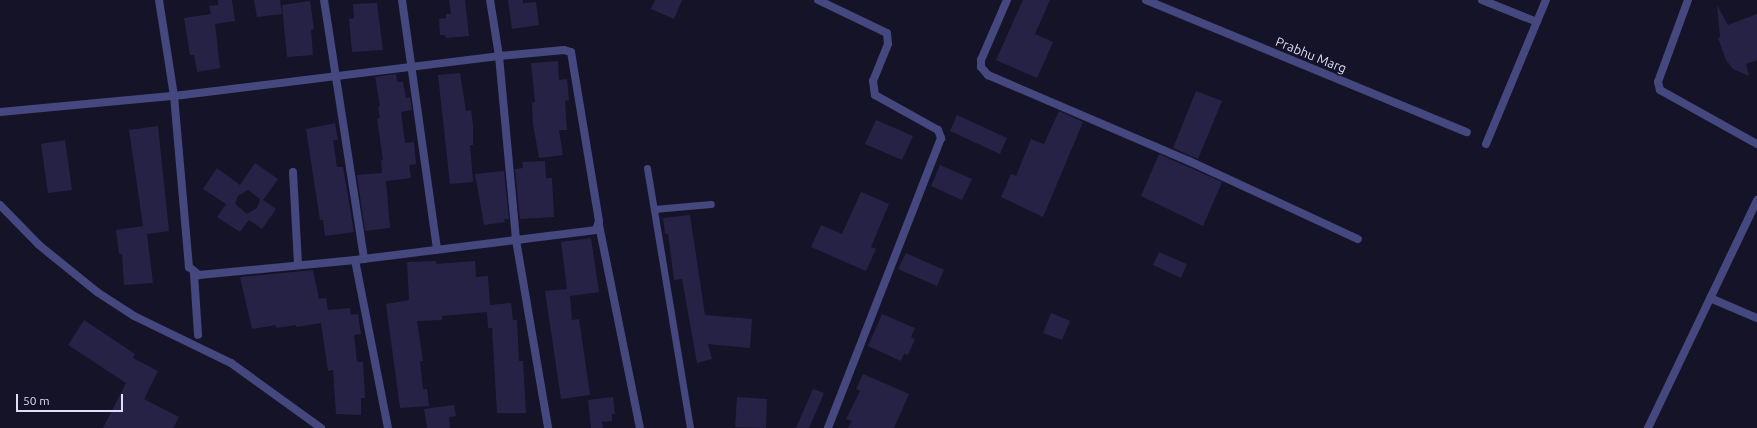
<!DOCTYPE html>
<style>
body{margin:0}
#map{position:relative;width:1757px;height:428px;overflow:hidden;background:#151327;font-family:Ubuntu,sans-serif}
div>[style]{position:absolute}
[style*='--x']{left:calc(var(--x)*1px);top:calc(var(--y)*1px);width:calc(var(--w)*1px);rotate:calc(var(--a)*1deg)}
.building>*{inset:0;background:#262245}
.lane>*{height:7px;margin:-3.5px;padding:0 3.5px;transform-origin:3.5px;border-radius:3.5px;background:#45487f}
.street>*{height:8px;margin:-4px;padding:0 4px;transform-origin:4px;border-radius:4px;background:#45487f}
span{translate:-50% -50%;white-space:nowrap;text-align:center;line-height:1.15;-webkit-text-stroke:3.5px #151327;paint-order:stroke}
.street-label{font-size:13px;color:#dedefa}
.scale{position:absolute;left:16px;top:394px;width:107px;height:18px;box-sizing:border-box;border:2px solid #dedefa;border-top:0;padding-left:5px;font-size:12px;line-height:14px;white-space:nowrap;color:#dedefa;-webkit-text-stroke:3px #151327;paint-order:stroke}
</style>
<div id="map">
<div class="building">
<i style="clip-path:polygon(218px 0,232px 0,235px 21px,215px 24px,220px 68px,197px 72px,194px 55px,190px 55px,184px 18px,211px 14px,209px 6px,218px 5px)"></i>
<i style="clip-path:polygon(254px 0,280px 0,282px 14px,257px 17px)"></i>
<i style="clip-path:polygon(449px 0,465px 0,469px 36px,446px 38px,445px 35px,440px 35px,439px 19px,446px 18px,446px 14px,451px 14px)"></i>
<i style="clip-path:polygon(508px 0,523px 0,523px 3px,536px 2px,539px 25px,512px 29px)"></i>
<i style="clip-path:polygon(655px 0,682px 0,674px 19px,651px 9px)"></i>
<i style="clip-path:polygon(1023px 0,1050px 0,1035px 34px,1053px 42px,1037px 78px,996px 60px)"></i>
<i style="clip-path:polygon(310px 1px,314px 29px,311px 30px,313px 55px,287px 57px,282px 5px)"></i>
<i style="clip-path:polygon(377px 3px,383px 50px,352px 52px,349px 19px,354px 18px,353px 4px)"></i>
<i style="clip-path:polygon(1717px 5px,1728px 25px,1757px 14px,1757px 60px,1746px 64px,1749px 76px,1733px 69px,1726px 60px,1718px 38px,1720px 37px)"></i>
<i style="clip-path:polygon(558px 61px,559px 80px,567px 79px,569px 100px,565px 101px,567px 130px,559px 130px,563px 155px,539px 158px,533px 124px,532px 103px,535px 102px,531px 63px)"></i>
<i style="clip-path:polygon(460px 73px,466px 111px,471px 110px,473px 125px,473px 145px,470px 145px,473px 182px,450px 184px,438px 75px)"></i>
<i style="clip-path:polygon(396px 74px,397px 82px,403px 82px,406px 98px,410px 97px,412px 110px,401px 112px,405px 143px,414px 142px,416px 164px,409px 165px,411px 178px,386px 181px,390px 228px,365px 231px,357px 175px,382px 173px,381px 160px,383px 160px,377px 119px,380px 118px,378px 107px,380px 106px,375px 77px)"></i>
<i style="clip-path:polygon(1196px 91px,1222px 101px,1198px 159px,1173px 148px)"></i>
<i style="clip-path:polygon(1059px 111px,1083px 122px,1043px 217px,1001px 197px,1011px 174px,1016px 176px,1031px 139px,1044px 144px)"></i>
<i style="clip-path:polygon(957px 115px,1007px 138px,1000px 154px,950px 131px)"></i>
<i style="clip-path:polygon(876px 120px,913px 136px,902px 160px,865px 144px)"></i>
<i style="clip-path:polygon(335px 123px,338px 140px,333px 140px,337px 167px,343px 167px,354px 232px,325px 236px,323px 220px,320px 220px,306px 129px)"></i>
<i style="clip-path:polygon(158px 126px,169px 231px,147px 234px,153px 283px,124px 285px,122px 254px,119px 254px,116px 230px,143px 226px,129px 130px)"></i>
<i style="clip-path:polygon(65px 140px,72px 190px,48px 193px,41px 144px)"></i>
<i style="clip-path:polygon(1159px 154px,1222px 182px,1203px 226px,1141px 196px)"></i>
<i style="clip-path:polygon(545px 161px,546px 178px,552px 178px,554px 217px,520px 219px,515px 169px,523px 168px,522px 162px)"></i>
<i style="clip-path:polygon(evenodd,255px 163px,278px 179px,263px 200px,276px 209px,262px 229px,249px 220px,240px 232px,217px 217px,226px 204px,203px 189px,217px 168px,240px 185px,255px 163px,248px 190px,260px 199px,257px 208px,247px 214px,235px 204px,238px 196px,248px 190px)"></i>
<i style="clip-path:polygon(940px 165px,972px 179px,962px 200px,931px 186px)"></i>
<i style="clip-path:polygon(504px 171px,509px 219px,504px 219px,505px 222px,484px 225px,475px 174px)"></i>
<i style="clip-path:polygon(861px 192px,889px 204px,871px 247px,876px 249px,866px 271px,811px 247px,821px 225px,842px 234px)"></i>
<i style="clip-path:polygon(690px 215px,705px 315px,752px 319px,750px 348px,708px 344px,712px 359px,697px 363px,682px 279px,674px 280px,668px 234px,665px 234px,663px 218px)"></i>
<i style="clip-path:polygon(591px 238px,599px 292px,570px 296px,572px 320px,579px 319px,590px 395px,561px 399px,545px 291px,567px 289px,561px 242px)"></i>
<i style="clip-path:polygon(1159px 252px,1187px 264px,1181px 278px,1153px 265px)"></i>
<i style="clip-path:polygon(906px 253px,944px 270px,937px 286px,898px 269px)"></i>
<i style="clip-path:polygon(436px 261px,436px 264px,475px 261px,476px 277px,488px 276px,490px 305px,511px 303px,513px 320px,517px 320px,519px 361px,523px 361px,526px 413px,497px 413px,492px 328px,488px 328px,487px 312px,442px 316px,442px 320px,417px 321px,423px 361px,420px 361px,423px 389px,427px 389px,429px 406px,400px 408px,386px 304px,409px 300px,407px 262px)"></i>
<i style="clip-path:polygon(313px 270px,319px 299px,326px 298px,328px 310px,350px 308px,351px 315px,358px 314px,361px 334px,354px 335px,357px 362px,363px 362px,365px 398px,361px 398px,361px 415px,336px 414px,333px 370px,328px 371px,321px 323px,296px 327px,296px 325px,276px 328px,276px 325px,252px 329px,240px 277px)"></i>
<i style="clip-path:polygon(1051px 313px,1070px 321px,1062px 340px,1043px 333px)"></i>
<i style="clip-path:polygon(882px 314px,915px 328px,911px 337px,915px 339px,908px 355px,904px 354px,901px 361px,868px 346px)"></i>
<i style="clip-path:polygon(84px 320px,135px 354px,133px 358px,158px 371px,144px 399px,179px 417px,173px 428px,103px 428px,126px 383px,68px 345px)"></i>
<i style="clip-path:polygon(863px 374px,909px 394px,894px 428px,848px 428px,852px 421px,846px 419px,860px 391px,856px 389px)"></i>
<i style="clip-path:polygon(813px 389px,824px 393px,809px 428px,796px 428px)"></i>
<i style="clip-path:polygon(613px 397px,615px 414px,612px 414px,612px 421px,602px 422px,603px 428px,591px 428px,588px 400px)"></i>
<i style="clip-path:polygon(737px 397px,767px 399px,766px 428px,735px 427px)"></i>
<i style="clip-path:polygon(454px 405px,456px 416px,449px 417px,450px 428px,427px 428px,424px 409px)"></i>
</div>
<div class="lane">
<i style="--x:647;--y:168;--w:264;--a:80.6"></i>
<i style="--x:654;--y:209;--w:57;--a:-5"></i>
</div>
<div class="street">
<i style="--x:159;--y:0;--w:97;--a:81.1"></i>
<i style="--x:174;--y:96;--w:172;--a:85"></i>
<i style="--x:189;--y:267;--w:13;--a:39"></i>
<i style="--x:199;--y:275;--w:157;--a:-5.5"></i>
<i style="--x:355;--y:260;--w:162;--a:-7.1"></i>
<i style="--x:516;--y:240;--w:81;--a:-7.1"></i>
<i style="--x:596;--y:230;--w:9;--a:-72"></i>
<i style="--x:599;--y:221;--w:171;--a:-99.4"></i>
<i style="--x:571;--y:52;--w:7;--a:-164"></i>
<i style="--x:564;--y:50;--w:65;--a:174.7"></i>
<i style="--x:499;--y:56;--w:185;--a:84.7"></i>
<i style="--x:516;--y:240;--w:191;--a:80.3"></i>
<i style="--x:324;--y:0;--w:262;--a:81.2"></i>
<i style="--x:402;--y:0;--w:252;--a:82"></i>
<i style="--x:818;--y:0;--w:76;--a:25.6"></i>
<i style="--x:887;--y:33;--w:11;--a:85"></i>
<i style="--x:888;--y:44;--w:40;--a:112"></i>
<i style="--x:873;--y:81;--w:14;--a:82"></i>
<i style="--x:875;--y:95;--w:72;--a:29.1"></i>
<i style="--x:938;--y:130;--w:9;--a:69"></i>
<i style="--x:941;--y:138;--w:311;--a:111.3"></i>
<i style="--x:1007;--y:0;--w:65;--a:113.4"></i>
<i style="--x:981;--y:60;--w:7;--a:90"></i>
<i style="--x:981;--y:67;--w:11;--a:49"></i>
<i style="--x:988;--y:75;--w:219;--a:23.2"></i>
<i style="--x:1189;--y:161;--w:186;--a:24.8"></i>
<i style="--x:1146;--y:0;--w:347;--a:22.4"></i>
<i style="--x:1482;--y:0;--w:59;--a:21.8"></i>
<i style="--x:1688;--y:0;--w:87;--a:110.1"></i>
<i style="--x:1658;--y:82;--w:8;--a:76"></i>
<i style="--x:1660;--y:90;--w:111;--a:29.1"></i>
<i style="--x:0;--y:112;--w:175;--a:-5.3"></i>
<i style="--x:174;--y:96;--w:327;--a:-7"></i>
<i style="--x:499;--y:56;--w:57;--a:-99.1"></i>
<i style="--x:1486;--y:144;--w:156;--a:-67.4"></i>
<i style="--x:293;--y:172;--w:93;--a:86.9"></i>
<i style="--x:0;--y:205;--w:56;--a:45.7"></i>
<i style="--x:39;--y:245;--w:75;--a:39"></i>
<i style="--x:97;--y:292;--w:44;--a:33"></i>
<i style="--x:134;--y:316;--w:108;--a:25.9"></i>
<i style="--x:231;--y:363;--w:111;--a:35.8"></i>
<i style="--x:599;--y:225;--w:207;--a:78.6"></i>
<i style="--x:355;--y:260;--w:171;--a:78.9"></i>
<i style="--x:194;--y:274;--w:61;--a:86.2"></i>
<i style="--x:1710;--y:298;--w:51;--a:23.1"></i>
<i style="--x:1648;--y:428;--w:253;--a:-64.4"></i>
</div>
<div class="street-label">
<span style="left:1311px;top:55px;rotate:22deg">Prabhu Marg</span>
</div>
<div class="scale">50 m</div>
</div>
